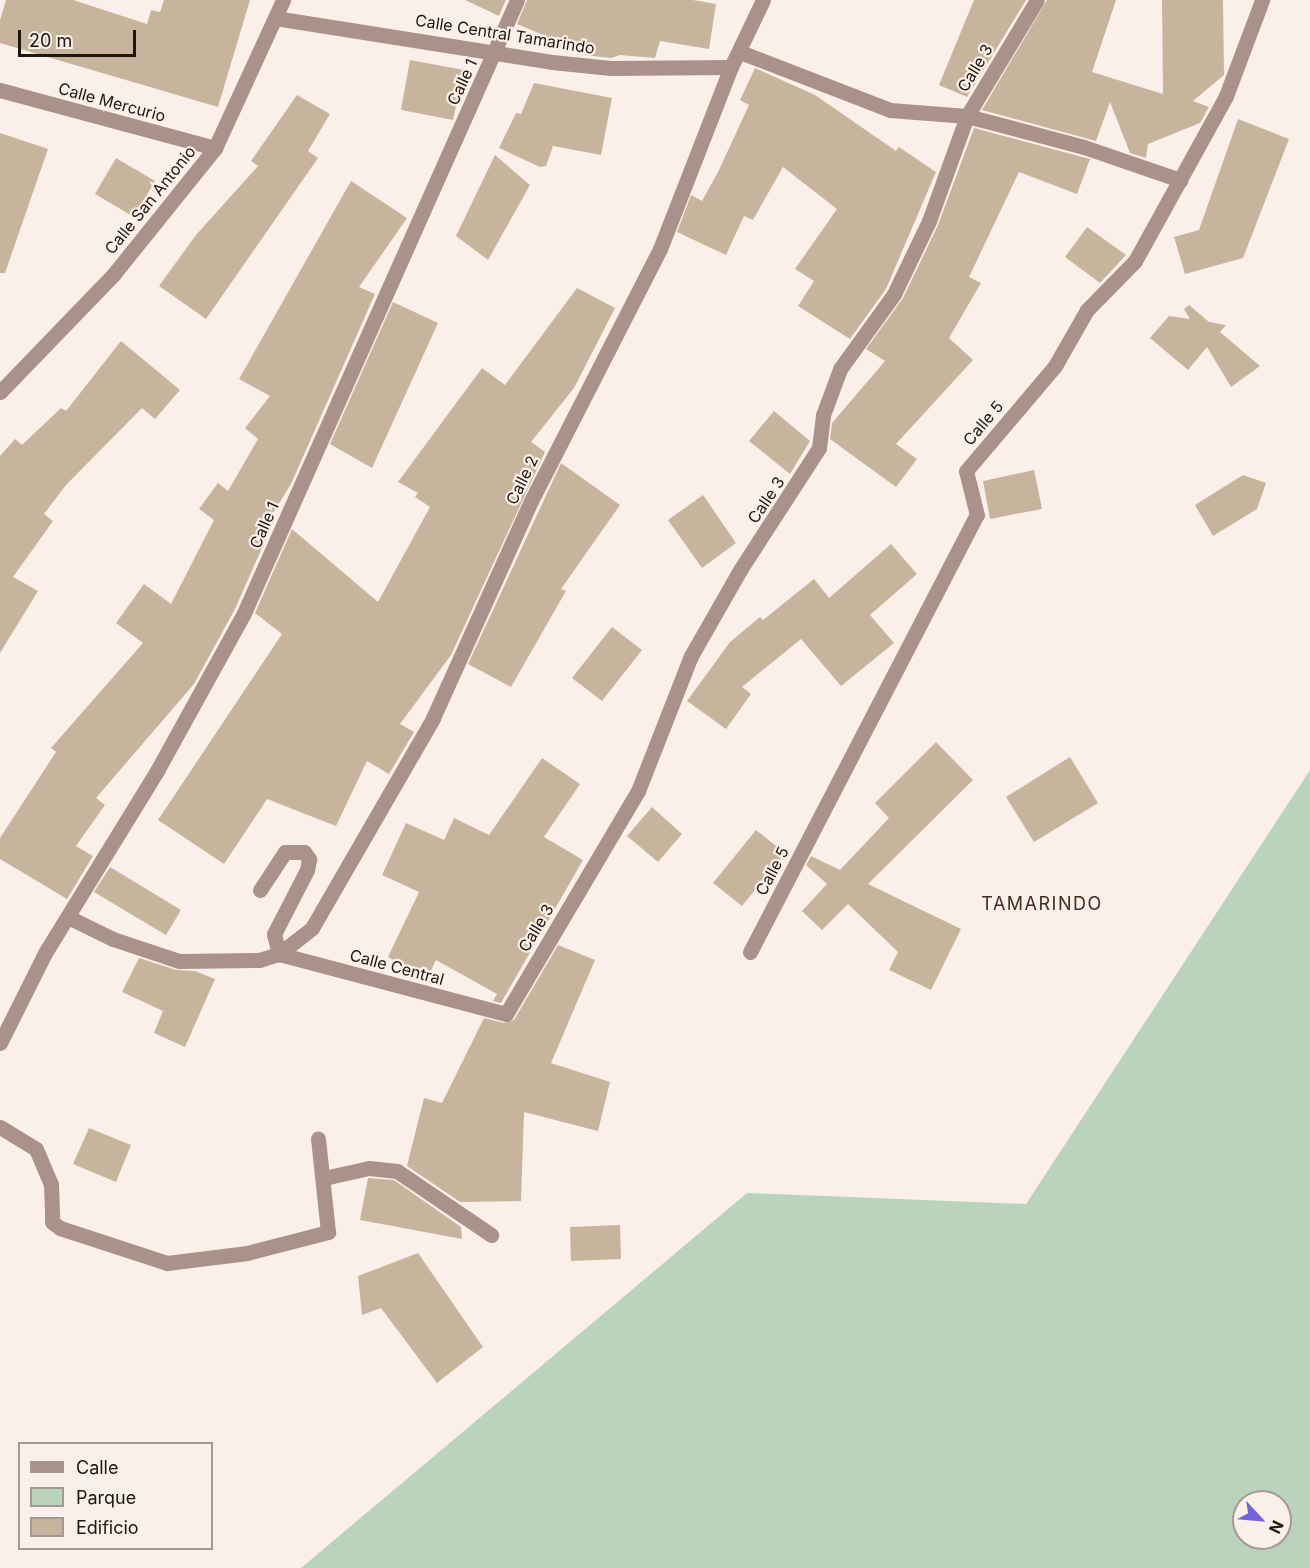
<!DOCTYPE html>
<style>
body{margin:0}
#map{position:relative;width:1310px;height:1568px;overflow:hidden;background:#fbf0e9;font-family:Inter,sans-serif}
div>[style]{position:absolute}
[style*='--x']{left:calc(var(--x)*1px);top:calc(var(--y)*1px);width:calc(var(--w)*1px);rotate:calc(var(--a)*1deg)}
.green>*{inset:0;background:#bad3bd}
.building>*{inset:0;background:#c7b49d}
.minor>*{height:15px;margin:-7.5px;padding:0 7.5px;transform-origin:7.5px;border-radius:7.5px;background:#aa928a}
span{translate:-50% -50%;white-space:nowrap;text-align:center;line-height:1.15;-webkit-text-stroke:4.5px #fbf0e9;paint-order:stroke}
.street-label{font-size:16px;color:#1f160f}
.neighbourhood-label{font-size:18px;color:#422e1f;letter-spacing:1.5px}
.legend{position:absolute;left:18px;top:1442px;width:195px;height:108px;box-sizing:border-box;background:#fbf0e9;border:2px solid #a39992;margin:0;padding:8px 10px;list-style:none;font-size:18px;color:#1f160f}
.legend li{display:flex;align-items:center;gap:12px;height:30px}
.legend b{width:30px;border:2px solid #a39992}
.north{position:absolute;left:1232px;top:1490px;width:60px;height:60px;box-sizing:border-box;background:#fbf0e9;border:2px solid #a39992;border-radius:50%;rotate:116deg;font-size:16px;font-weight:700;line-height:24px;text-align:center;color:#1f160f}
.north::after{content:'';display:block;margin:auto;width:21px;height:27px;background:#7664de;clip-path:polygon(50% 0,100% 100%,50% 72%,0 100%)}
.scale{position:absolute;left:18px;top:30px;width:118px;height:27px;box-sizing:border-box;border:3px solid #1f160f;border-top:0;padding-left:8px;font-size:18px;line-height:21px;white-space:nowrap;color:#1f160f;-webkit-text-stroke:4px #fbf0e9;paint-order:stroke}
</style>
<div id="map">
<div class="green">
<i style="clip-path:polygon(evenodd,1310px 770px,1310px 1568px,301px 1568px,747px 1193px,1026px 1204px,1310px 770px,1244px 1502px,1280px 1502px,1280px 1538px,1244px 1538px,1244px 1502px)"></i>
</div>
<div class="building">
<i style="clip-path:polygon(6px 0,73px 0,147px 24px,151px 10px,160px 12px,164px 0,250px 0,218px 107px,0 43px,0 20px)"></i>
<i style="clip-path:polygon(465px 0,506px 0,499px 16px)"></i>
<i style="clip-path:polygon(527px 0,693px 0,716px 4px,709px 49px,660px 41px,655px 58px,620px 55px,611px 58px,583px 55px,550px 43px,552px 39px,517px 24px)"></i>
<i style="clip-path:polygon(974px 0,1026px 0,967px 97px,939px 85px)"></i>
<i style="clip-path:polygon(1047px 0,1116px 0,1092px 72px,1163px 94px,1162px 0,1223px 0,1224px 75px,1193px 101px,1209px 107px,1200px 123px,1148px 144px,1146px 158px,1130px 153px,1110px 102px,1096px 141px,982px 110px)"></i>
<i style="clip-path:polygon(410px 60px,464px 70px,453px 120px,401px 110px)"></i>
<i style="clip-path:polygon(755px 68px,815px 95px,896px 151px,899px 147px,936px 172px,886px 289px,850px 339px,798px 306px,814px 281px,795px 269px,837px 209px,783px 167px,753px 220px,744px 216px,726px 255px,677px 232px,691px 195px,702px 201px,718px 172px,749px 105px,740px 100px)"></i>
<i style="clip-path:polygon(534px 83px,612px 98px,601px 155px,553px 146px,546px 166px,540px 167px,499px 148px,516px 113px,521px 114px)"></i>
<i style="clip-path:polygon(297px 95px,330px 114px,308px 151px,318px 158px,206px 319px,159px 286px,196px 235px,258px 166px,251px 161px)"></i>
<i style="clip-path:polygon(1238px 119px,1289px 139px,1243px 258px,1185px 274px,1174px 237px,1199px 230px)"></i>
<i style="clip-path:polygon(974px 128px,1090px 159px,1077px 194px,1019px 172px,969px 277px,981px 283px,949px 338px,973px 360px,896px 444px,917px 459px,896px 487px,830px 439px,832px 423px,885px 361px,866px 349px,903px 298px,938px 225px)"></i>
<i style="clip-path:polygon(0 133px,48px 149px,5px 273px,0 273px)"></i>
<i style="clip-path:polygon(495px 155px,530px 185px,488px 260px,456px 236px)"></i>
<i style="clip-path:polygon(116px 158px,155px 181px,134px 217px,95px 194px)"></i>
<i style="clip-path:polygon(351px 181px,407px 218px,359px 287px,375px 294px,291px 484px,273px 513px,276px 516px,235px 609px,194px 684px,96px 798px,105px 805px,76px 846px,93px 856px,67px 899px,0 859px,0 838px,56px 752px,51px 748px,143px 643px,116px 623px,144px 584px,171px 604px,214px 520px,199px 509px,218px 483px,228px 491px,258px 439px,245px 428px,270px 396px,239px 379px)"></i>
<i style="clip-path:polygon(1087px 227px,1126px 255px,1100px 283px,1065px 257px)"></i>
<i style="clip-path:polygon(577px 288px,615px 308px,574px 388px,531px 442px,545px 452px,451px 655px,400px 724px,414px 732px,389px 774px,367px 761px,336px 826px,267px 799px,224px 864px,158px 820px,282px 634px,255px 613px,292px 529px,378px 602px,430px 507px,415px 497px,418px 493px,398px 482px,482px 368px,505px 385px)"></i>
<i style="clip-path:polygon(393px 302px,438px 323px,372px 468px,330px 444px)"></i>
<i style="clip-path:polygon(1189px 305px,1209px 322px,1226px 325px,1220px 332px,1260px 366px,1231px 387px,1207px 347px,1188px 370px,1150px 338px,1169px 316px,1190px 319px,1184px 309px)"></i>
<i style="clip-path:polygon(121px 341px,180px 390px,155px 419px,142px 408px,66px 485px,44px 514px,53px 521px,13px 577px,38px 591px,0 653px,0 456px,15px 439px,22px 445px,61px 408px,66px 411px)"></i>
<i style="clip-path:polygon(774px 411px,810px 441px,790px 474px,749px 441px)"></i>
<i style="clip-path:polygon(561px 463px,620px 505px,561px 589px,566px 591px,511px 687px,468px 664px)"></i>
<i style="clip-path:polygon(1034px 470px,1042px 509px,990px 519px,983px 481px)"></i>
<i style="clip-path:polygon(1243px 475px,1266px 483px,1257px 509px,1213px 536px,1195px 505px)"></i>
<i style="clip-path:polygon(703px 495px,736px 543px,702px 568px,668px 520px)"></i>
<i style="clip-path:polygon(891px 544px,917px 574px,870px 615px,894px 643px,841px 686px,801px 639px,742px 687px,751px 694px,726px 729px,687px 701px,730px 642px,760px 617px,763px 620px,814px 579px,829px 598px)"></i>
<i style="clip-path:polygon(612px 627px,642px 650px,602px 701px,572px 678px)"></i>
<i style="clip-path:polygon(936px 742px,973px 780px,868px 884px,961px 929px,931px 990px,889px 970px,898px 952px,848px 904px,822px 930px,802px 911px,827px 884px,806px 865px,811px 856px,840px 870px,889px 818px,875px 803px)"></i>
<i style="clip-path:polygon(1070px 757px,1098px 803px,1034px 842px,1006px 797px)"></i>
<i style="clip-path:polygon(542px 758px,580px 784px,544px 837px,583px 860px,501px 1003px,493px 1001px,497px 994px,436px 960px,428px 977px,388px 957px,419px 892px,382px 875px,406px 823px,444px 840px,454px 818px,489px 835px)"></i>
<i style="clip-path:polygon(652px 807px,682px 834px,658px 862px,627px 836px)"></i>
<i style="clip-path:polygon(756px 830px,785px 853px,742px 906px,713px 883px)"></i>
<i style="clip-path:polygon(110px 867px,181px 910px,166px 935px,94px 892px)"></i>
<i style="clip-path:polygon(558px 945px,595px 960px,551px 1063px,610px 1082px,598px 1131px,524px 1112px,521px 1201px,460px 1202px,407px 1166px,424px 1098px,442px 1103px,484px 1018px,504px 1023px,514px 1020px)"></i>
<i style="clip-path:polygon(139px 958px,176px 970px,195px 971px,215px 979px,185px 1047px,154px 1033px,163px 1011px,122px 992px)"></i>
<i style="clip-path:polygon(89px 1128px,131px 1145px,116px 1182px,73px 1164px)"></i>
<i style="clip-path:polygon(368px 1178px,394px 1180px,461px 1227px,462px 1239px,360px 1220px)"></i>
<i style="clip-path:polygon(620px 1225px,621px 1259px,571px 1261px,570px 1227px)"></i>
<i style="clip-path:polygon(418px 1253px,483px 1347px,437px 1383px,381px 1308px,362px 1315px,358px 1276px)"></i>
</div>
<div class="minor">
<i style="--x:275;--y:18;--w:280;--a:9"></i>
<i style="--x:552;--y:62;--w:59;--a:5.8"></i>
<i style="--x:611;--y:68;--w:120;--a:-0.5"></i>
<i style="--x:740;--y:52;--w:161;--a:21.1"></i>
<i style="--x:890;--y:110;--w:77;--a:4.5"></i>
<i style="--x:967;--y:116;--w:121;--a:14.8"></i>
<i style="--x:1084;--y:147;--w:102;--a:19"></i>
<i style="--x:0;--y:90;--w:223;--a:15.1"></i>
<i style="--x:0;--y:392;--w:163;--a:-46"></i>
<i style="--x:113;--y:275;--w:163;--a:-51.2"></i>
<i style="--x:215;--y:148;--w:163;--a:-65.3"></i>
<i style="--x:260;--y:890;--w:45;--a:-56.7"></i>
<i style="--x:285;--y:852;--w:19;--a:0"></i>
<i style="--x:304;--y:852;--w:9;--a:54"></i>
<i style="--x:309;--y:859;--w:11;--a:100"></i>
<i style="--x:307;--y:870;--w:72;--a:117.3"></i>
<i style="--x:274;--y:934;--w:21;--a:76"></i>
<i style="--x:68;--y:917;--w:50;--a:26.1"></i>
<i style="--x:113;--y:939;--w:70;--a:18.4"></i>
<i style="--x:179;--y:961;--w:80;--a:-0.7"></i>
<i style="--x:259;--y:960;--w:21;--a:-17"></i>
<i style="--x:279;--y:954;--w:42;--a:-38.2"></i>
<i style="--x:312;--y:928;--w:242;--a:-60"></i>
<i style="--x:433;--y:718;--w:238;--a:-65.7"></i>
<i style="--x:531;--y:501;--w:283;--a:-62.9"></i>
<i style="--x:660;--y:249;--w:195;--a:-68.7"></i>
<i style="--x:731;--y:67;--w:74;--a:-64.5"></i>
<i style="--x:750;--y:952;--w:492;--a:-62.6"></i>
<i style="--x:977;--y:515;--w:45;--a:-104"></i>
<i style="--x:966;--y:471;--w:138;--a:-49.7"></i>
<i style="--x:1055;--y:366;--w:64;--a:-60.3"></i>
<i style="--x:1087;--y:310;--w:69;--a:-45.6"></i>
<i style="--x:1135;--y:261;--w:188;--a:-61.1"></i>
<i style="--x:1226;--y:96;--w:103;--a:-69.4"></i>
<i style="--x:279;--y:954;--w:235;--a:14.8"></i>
<i style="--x:506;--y:1014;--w:259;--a:-59.4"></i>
<i style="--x:638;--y:791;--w:145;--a:-68.6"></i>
<i style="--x:691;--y:656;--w:99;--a:-60.3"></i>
<i style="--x:740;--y:570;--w:145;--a:-57.1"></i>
<i style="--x:819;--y:448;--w:33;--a:-83"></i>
<i style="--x:823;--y:415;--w:49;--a:-69.7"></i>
<i style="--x:840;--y:369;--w:92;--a:-54.2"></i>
<i style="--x:894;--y:294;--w:81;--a:-64.4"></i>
<i style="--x:929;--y:221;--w:112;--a:-70.1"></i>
<i style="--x:967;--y:116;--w:135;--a:-58.9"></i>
<i style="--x:0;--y:1043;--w:101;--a:-63.4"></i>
<i style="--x:45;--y:953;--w:216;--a:-58.4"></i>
<i style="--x:158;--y:769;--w:178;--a:-61.1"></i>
<i style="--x:244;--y:613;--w:671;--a:-65.99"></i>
<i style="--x:0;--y:1127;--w:42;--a:31.4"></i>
<i style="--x:36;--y:1149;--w:38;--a:67"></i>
<i style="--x:51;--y:1184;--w:38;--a:88"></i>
<i style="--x:52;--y:1222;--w:10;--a:37"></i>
<i style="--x:60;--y:1228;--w:113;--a:18.1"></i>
<i style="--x:167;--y:1263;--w:81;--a:-7.1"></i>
<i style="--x:247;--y:1253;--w:84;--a:-14.5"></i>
<i style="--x:328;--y:1232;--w:94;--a:-96.1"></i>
<i style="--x:324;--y:1178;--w:46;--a:-12.5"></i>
<i style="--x:369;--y:1168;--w:28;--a:6"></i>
<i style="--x:397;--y:1171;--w:114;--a:34.2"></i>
</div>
<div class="street-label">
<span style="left:505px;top:34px;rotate:9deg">Calle Central Tamarindo</span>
<span style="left:975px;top:68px;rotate:-59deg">Calle 3</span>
<span style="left:462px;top:82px;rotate:-65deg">Calle 1</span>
<span style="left:112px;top:102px;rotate:15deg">Calle Mercurio</span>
<span style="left:150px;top:200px;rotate:-51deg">Calle San Antonio</span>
<span style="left:983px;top:423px;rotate:-50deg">Calle 5</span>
<span style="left:522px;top:480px;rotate:-64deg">Calle 2</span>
<span style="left:766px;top:500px;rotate:-56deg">Calle 3</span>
<span style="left:264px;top:525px;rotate:-66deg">Calle 1</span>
<span style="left:772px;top:871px;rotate:-62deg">Calle 5</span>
<span style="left:536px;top:928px;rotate:-59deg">Calle 3</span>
<span style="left:397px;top:967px;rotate:15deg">Calle Central</span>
</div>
<div class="neighbourhood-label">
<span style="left:1042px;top:904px">TAMARINDO</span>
</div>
<ul class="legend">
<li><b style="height:8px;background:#aa928a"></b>Calle</li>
<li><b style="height:16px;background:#bad3bd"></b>Parque</li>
<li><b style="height:16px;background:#c7b49d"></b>Edificio</li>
</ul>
<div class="north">N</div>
<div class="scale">20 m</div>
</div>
